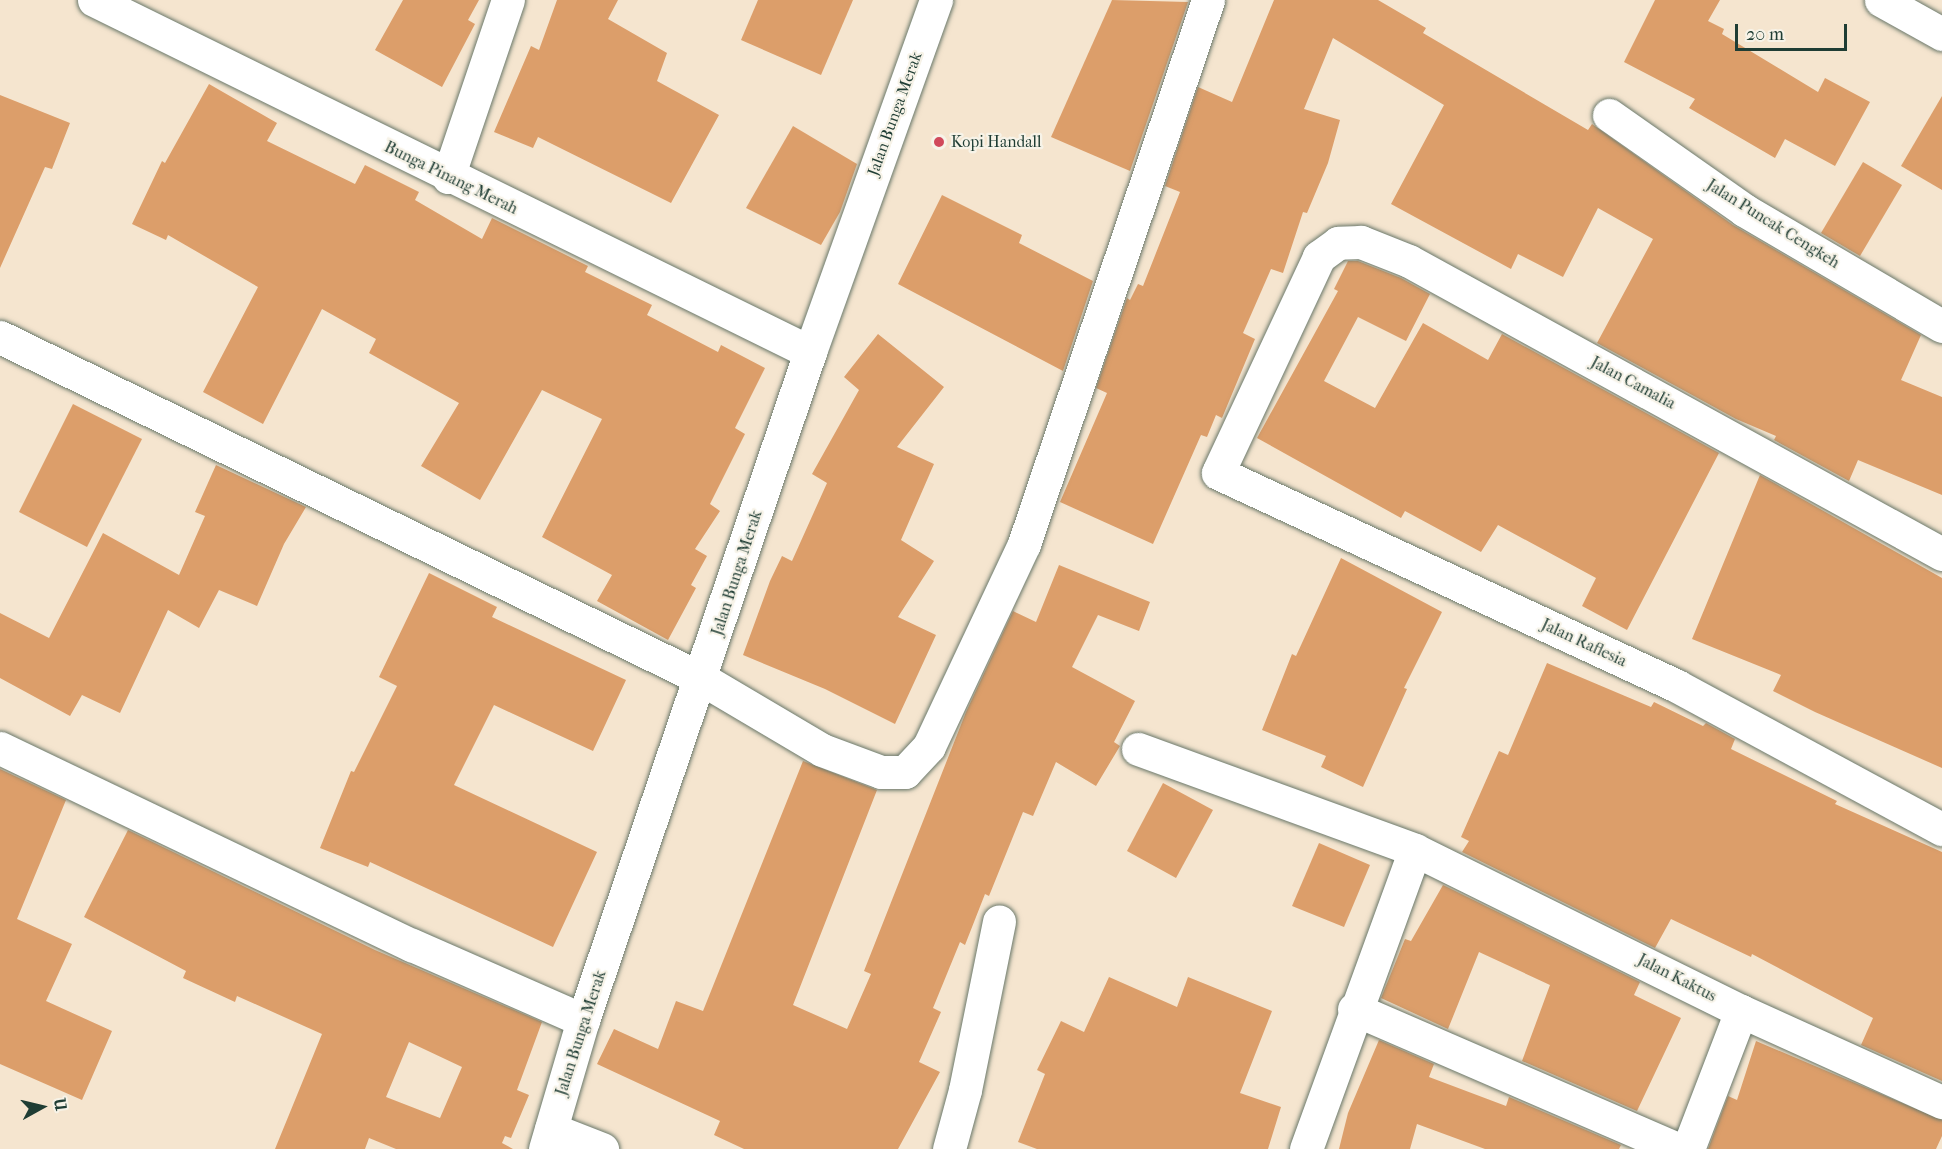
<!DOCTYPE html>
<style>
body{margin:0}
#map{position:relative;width:1942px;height:1149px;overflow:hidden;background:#f5e5cf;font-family:"IM FELL French Canon",serif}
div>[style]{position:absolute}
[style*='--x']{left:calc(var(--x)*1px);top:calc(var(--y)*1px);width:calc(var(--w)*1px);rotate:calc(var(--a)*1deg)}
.building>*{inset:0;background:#dc9e6a}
.roads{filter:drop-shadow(0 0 2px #6a786a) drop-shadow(0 0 2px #6a786a)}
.minor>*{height:33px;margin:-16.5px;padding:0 16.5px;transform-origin:16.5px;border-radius:16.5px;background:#fff}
.dots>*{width:16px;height:16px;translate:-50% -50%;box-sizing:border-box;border:3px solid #f7f3e8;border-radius:50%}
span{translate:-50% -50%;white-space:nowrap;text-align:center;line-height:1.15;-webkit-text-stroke:4.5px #f7f3e8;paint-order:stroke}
.street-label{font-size:16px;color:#1f3d34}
.poi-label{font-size:16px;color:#1f3d34}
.left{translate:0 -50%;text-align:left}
.north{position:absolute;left:12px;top:1077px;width:60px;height:60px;-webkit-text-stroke:4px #f7f3e8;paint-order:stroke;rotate:82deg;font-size:16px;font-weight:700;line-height:24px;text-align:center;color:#1f3d34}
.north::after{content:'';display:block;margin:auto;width:21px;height:27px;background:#1f3d34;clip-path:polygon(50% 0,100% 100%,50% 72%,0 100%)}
.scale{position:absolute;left:1735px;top:24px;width:112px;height:27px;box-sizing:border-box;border:3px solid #1f3d34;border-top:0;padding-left:8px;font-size:18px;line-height:21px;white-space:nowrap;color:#1f3d34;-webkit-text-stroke:4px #f7f3e8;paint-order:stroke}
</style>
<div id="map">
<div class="building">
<i style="clip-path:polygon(403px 0,479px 0,468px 20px,475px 24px,442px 87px,375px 50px)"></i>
<i style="clip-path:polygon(557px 0,618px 0,608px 19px,667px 53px,657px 81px,719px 115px,671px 203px,538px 137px,533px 148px,494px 132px,531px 46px,539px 50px)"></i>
<i style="clip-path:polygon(758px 0,853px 0,821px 75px,741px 40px)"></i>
<i style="clip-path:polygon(1112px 0,1188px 2px,1130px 171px,1051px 137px)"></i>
<i style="clip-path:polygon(1274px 0,1378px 0,1426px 28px,1423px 33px,1588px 130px,1592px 124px,1733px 225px,1921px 335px,1901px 380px,1942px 397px,1942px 495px,1858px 460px,1849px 481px,1774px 440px,1776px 436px,1736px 419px,1597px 343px,1653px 239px,1598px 208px,1563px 277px,1518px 254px,1511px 269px,1391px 204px,1444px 105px,1333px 38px,1304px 109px,1340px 120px,1328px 163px,1307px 213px,1303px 212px,1283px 273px,1271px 269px,1243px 333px,1255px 339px,1222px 418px,1216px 415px,1207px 437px,1201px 435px,1153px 544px,1060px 502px,1107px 393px,1096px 388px,1127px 298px,1130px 300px,1138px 284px,1143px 286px,1180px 192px,1165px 186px,1198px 87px,1232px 102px)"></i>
<i style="clip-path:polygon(1655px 0,1720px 0,1708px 21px,1724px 29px,1722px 34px,1818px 92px,1825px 78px,1870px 102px,1835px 166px,1785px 139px,1775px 158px,1689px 108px,1695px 99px,1624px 62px)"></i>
<i style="clip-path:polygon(209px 84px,277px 123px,267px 141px,355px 184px,365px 165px,419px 192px,415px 200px,482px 239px,492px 218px,588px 266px,585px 272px,652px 305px,647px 315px,718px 352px,721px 345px,765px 368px,735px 428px,745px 434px,710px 504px,720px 511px,695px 549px,707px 556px,691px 585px,696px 588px,668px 640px,597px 601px,612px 575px,542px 537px,602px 419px,542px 390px,480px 500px,421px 466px,459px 403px,369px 353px,376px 339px,322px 309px,263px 424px,203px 392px,258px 287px,168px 235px,166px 240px,132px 224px,162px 161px,165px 163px)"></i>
<i style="clip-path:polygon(0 95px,70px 123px,52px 169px,45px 167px,0 268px)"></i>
<i style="clip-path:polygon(1942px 96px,1942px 190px,1901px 166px)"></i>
<i style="clip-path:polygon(793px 126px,857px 164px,840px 212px,821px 245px,746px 208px)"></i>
<i style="clip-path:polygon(1863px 162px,1902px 185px,1860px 256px,1821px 233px)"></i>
<i style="clip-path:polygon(942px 195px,1022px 235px,1019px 243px,1093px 281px,1063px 371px,898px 284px)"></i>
<i style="clip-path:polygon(1348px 261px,1358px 261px,1401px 278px,1430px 294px,1406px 341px,1358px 317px,1324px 381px,1375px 408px,1423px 323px,1488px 360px,1502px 334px,1719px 453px,1627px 630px,1582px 606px,1596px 578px,1498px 525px,1481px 552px,1405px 511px,1401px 518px,1257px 438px,1338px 291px,1334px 289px)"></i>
<i style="clip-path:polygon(878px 334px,944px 387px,897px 447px,934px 464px,901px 540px,934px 561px,898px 617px,936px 635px,895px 724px,825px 689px,743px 655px,770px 581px,782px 556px,792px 561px,827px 483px,812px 474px,859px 390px,844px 377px)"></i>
<i style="clip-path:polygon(73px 404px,142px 439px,87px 547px,19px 512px)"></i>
<i style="clip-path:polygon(216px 465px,306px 507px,284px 544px,257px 606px,219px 590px,199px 628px,168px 610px,120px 713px,82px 695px,70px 716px,0 678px,0 613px,49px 638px,103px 533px,179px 575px,205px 516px,195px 512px)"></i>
<i style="clip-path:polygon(1760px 475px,1942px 578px,1942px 768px,1815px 712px,1773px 691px,1781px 675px,1692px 639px)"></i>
<i style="clip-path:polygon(1341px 558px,1442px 612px,1404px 688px,1407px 689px,1363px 787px,1321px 767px,1326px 756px,1262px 730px,1292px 654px,1296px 656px)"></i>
<i style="clip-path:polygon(1059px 565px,1150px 602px,1139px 631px,1098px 615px,1072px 667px,1135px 701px,1114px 742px,1120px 746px,1096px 786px,1056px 762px,1033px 816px,1023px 812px,989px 896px,985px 894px,965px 945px,960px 942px,933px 1008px,941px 1012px,919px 1062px,940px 1072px,898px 1149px,744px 1149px,714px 1135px,720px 1121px,597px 1064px,614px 1029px,658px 1049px,676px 1001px,703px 1011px,803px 761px,877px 790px,793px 1005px,847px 1029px,871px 974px,864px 971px,966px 712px,1013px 611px,1036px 622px)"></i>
<i style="clip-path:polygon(429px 573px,497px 607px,492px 617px,626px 680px,593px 751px,494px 705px,454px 785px,597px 852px,553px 947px,370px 862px,368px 867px,320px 848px,351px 771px,354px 772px,397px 686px,379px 677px)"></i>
<i style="clip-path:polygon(1547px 663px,1651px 707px,1654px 702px,1703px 726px,1706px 723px,1735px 739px,1731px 749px,1837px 801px,1835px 804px,1942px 852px,1942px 1081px,1861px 1045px,1873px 1018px,1752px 954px,1751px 957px,1671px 919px,1655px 948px,1462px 852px,1469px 841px,1461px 837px,1499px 751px,1508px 755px)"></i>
<i style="clip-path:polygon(0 769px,66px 800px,17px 919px,72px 944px,46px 1001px,112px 1031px,82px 1100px,0 1064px)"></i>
<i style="clip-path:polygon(1163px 783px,1213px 810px,1176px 878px,1127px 851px)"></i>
<i style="clip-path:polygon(evenodd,128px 830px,375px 950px,542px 1022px,517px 1090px,529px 1095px,511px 1138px,505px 1136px,502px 1143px,513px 1149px,396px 1149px,369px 1138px,365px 1149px,275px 1149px,322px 1034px,237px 996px,235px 1002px,183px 978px,186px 971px,84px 917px,128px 830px,409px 1042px,462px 1067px,440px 1118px,386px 1097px,409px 1042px)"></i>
<i style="clip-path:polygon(1319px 843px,1370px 865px,1344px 927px,1292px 906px)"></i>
<i style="clip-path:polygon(1443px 885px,1640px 982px,1634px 995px,1681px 1018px,1637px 1111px,1522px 1061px,1550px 985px,1479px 952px,1448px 1029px,1381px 998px,1405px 939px,1411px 941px)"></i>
<i style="clip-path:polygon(1109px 977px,1177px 1007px,1188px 977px,1272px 1011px,1240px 1093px,1281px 1107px,1268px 1149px,1037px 1149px,1018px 1142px,1045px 1074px,1037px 1070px,1061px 1021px,1084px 1032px)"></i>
<i style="clip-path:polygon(1379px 1040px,1434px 1064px,1429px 1077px,1506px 1106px,1509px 1097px,1621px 1145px,1619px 1149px,1485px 1149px,1417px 1124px,1410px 1149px,1339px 1149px,1348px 1113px)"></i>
<i style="clip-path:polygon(1756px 1041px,1942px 1120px,1942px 1136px,1936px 1149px,1708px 1149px,1728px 1096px,1737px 1100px)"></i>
</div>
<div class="roads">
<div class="minor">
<i style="--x:94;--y:0;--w:798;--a:26.18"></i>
<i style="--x:1881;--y:0;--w:70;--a:29.1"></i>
<i style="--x:1609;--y:115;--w:165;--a:35.1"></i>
<i style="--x:1744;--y:210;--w:229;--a:30.4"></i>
<i style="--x:448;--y:177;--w:187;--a:-71.3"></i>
<i style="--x:0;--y:337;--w:781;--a:25.97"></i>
<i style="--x:702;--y:679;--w:139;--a:30.6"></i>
<i style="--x:822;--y:750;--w:63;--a:20.4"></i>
<i style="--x:881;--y:772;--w:24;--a:0"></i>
<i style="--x:905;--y:772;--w:35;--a:-47"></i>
<i style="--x:929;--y:746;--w:223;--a:-64.8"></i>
<i style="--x:1024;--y:544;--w:574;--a:-71.31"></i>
<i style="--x:1942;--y:554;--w:608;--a:-151.2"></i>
<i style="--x:1409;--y:261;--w:52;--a:-158.4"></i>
<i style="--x:1361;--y:242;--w:23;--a:178"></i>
<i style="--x:1338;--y:243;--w:24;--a:144"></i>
<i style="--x:1319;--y:257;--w:238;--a:115.1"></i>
<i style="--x:1218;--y:473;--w:506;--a:24.89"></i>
<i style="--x:1677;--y:686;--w:301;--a:28.4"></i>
<i style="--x:0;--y:748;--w:457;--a:25.6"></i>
<i style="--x:412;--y:945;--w:187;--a:23.7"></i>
<i style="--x:1138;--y:749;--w:295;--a:20"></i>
<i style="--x:1415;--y:850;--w:364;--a:26.3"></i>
<i style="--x:1741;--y:1011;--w:221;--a:24.4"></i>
<i style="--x:1354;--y:1009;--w:352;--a:23.4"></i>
<i style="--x:551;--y:1129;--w:55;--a:21.4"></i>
<i style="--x:545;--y:1149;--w:134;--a:-73.6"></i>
<i style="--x:583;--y:1020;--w:706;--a:-71.23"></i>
<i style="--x:810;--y:352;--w:374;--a:-70.3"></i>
<i style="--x:949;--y:1149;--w:61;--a:-74.8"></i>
<i style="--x:965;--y:1090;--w:172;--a:-78.6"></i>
<i style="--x:1306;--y:1149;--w:318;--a:-70"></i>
<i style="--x:1688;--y:1149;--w:148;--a:-69"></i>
</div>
</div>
<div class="dots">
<i style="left:939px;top:142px;background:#d1495b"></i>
</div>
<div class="street-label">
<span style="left:895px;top:114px;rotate:-70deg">Jalan Bunga Merak</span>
<span style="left:451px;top:178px;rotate:26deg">Bunga Pinang Merah</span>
<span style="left:1773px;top:224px;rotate:32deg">Jalan Puncak Cengkeh</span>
<span style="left:1633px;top:383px;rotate:28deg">Jalan Camalia</span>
<span style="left:737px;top:573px;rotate:-72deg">Jalan Bunga Merak</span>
<span style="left:1584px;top:643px;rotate:25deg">Jalan Raflesia</span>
<span style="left:1677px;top:978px;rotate:27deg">Jalan Kaktus</span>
<span style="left:581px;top:1033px;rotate:-72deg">Jalan Bunga Merak</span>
</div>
<div class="poi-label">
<span class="left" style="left:951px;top:142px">Kopi Handall</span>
</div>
<div class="north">U</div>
<div class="scale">20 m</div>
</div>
